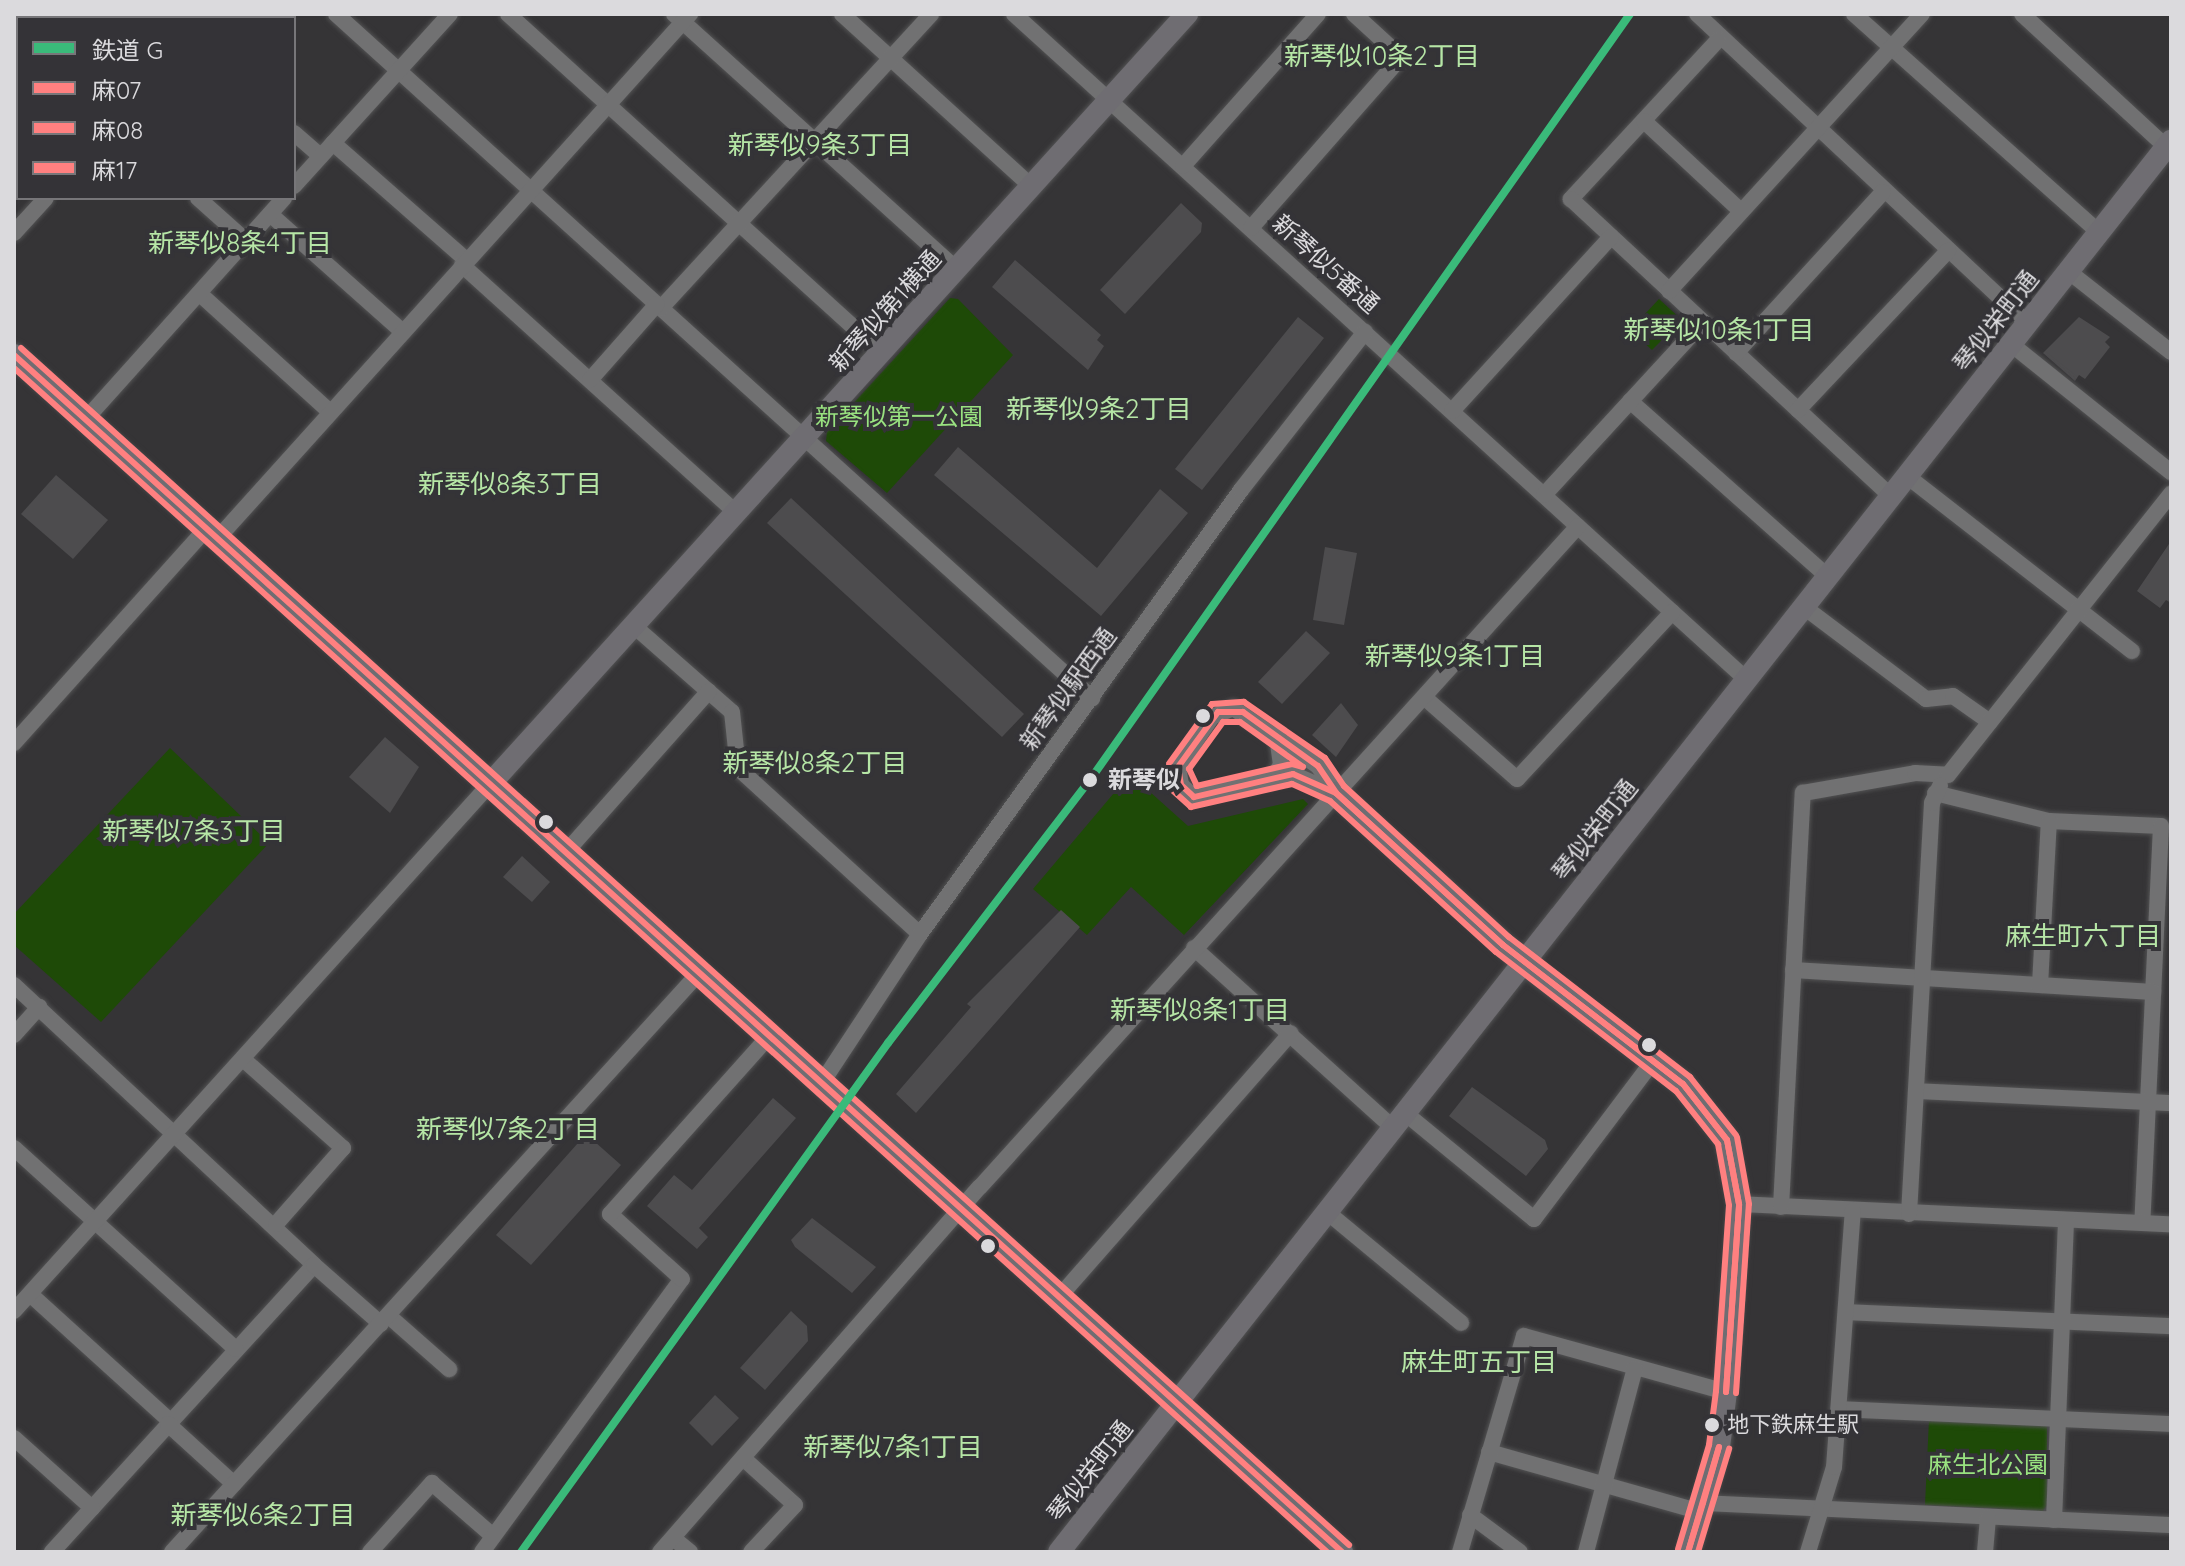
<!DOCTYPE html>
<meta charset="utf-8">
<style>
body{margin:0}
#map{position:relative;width:2185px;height:1566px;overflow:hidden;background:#353436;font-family:Quicksand,"Noto Sans JP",sans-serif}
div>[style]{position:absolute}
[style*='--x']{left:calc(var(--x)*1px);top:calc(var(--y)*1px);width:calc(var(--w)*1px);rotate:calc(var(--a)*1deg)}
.green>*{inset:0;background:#1e4a07}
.building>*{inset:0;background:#4d4c4e}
.roads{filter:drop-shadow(0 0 2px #525253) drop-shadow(0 0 2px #525253)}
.street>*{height:16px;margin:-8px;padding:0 8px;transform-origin:8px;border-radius:8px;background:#717172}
.secondary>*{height:22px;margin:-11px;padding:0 11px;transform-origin:11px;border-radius:11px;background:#6f6d72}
.bus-1>*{height:6px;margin:-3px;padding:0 3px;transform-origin:3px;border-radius:3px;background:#ff8080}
.bus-2>*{height:6px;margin:-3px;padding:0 3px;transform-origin:3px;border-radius:3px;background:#ff8080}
.bus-3>*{height:6px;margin:-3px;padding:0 3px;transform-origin:3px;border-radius:3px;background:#ff8080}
.rail-1>*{height:8px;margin:-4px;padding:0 4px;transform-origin:4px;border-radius:4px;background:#3aba7a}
.dots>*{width:22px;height:22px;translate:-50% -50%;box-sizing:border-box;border:4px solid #343337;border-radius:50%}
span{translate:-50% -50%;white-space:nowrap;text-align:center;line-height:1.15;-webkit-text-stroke:8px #343337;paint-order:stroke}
.bus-label{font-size:22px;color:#dbdadd}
.left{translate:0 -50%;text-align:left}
.street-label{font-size:24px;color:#dbdadd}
.park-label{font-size:24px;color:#99e280}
.stop-label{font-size:24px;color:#dbdadd;font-weight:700}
.neighbourhood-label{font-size:26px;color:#b6e6a6}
.frame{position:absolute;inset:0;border:16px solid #dbdadd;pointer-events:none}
.legend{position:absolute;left:16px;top:16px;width:280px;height:184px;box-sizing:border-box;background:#343337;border:2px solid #777679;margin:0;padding:10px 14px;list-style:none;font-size:24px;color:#dbdadd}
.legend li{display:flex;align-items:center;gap:16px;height:40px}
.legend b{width:40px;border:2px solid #777679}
</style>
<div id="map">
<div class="green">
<i style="clip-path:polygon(950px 298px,958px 299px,1013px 355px,887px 493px,826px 441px,827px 432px)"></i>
<i style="clip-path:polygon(1659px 299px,1682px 320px,1652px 350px,1630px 330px)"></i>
<i style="clip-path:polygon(170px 748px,269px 843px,101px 1022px,14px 945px,14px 914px)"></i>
<i style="clip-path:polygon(1130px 774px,1188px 826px,1303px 799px,1308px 804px,1184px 935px,1131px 887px,1087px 935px,1033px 889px)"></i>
<i style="clip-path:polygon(1929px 1420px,2047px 1425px,2047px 1505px,2043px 1511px,1925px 1505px)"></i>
</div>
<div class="building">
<i style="clip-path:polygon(1181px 203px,1202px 223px,1201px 232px,1125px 314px,1100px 290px)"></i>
<i style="clip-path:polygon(1015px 260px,1101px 335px,1097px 340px,1104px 346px,1088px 370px,992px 287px)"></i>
<i style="clip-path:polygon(1298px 317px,1324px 338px,1202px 490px,1175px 469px)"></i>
<i style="clip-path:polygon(2079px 317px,2110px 337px,2105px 342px,2110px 347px,2085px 379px,2079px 375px,2075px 381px,2043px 353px)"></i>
<i style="clip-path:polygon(958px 447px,1097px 568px,1160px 489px,1188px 513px,1101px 616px,934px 475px)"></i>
<i style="clip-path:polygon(56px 475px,108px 520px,73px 559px,21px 514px)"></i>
<i style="clip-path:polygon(791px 498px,1024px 714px,1002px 737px,767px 523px)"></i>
<i style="clip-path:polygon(2171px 541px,2171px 603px,2166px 600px,2160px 608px,2137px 591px)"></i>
<i style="clip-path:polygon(1325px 547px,1357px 553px,1344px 625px,1313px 620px)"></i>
<i style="clip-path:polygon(1306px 631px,1330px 653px,1282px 704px,1258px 682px)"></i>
<i style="clip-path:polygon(1341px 703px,1358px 725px,1336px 757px,1312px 735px)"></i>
<i style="clip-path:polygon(385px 737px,419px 767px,390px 813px,349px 777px)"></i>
<i style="clip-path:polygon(522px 856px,550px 882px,532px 902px,503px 877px)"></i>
<i style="clip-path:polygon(1061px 910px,1080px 927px,916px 1113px,896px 1094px,971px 1007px,967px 1004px)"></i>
<i style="clip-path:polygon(1472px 1087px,1545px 1140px,1548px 1149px,1526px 1176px,1449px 1116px)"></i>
<i style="clip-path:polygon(773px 1098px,796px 1118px,699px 1228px,708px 1237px,697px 1249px,647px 1206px,674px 1175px,692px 1190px)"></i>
<i style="clip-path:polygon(586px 1134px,621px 1165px,531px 1265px,496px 1235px)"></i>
<i style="clip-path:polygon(812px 1218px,876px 1267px,852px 1293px,795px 1247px,791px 1240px)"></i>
<i style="clip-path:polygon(791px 1311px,807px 1326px,808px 1341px,765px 1390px,740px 1368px)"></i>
<i style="clip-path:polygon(715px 1395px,739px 1418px,712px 1446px,689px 1423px)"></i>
</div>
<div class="roads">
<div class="street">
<i style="--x:162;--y:14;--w:6;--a:45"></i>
<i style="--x:336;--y:14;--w:1020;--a:42.14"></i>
<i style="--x:508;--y:14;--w:505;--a:42.19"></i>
<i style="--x:674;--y:14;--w:382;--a:42.1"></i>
<i style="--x:842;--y:14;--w:257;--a:42.3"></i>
<i style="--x:1014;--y:14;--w:990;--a:42.26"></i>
<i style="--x:1697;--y:14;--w:452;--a:43.1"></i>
<i style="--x:1854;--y:14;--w:328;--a:41.7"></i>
<i style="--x:2022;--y:14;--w:196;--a:42.7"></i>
<i style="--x:208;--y:18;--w:6;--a:-45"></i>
<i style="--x:14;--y:33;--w:5;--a:37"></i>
<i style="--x:1718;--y:40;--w:217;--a:132.8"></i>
<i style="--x:1571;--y:199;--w:437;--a:42.9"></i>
<i style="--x:1644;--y:121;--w:132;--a:42.9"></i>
<i style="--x:294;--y:133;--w:35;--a:41"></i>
<i style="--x:333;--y:143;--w:174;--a:41.3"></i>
<i style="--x:1183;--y:166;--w:203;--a:-48.4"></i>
<i style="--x:14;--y:181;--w:5;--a:37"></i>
<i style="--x:294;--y:186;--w:232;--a:-47.8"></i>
<i style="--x:198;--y:198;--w:63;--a:41.8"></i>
<i style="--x:270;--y:214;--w:178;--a:41.6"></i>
<i style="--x:1251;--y:228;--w:227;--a:-48.7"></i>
<i style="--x:1401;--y:57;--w:64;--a:-137.5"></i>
<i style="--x:14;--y:233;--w:47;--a:-47.6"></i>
<i style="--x:462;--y:265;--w:370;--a:42.1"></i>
<i style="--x:2068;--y:271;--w:131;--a:38.2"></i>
<i style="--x:1669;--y:291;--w:375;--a:-47.6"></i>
<i style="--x:200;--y:294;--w:176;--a:42.2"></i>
<i style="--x:661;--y:308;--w:399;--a:-47.4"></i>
<i style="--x:2011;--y:344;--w:205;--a:38.7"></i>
<i style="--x:1736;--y:353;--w:218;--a:-47.6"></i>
<i style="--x:590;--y:380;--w:101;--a:-48.6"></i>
<i style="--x:1630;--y:401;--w:265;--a:41.6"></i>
<i style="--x:1798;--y:410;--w:219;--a:-46.7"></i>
<i style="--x:1452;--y:411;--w:236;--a:-47.6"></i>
<i style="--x:85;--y:420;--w:298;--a:-48.1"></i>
<i style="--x:1907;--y:476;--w:285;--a:37.9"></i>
<i style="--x:1544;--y:495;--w:235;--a:-47.4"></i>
<i style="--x:217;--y:539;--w:707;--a:-47.98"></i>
<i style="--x:1804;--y:607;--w:153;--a:37"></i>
<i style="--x:1926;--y:699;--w:27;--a:-6"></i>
<i style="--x:1953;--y:696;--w:45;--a:35.1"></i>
<i style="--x:634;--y:626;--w:130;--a:41.3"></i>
<i style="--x:732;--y:712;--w:56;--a:83.9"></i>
<i style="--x:738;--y:768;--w:246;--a:42.4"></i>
<i style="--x:1424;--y:697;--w:124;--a:41.4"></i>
<i style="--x:1517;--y:779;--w:228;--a:-47.1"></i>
<i style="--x:1233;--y:708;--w:103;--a:34.3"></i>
<i style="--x:1318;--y:766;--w:32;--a:56"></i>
<i style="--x:1336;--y:793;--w:47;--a:-156.2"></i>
<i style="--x:1293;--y:774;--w:102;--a:166.9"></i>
<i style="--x:1194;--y:797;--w:18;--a:-137"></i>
<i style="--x:1181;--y:785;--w:18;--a:-99"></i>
<i style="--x:1178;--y:767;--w:60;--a:-55.8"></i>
<i style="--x:1212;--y:717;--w:23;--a:-23"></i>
<i style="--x:14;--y:743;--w:288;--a:-48.1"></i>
<i style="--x:1270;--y:781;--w:19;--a:-55"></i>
<i style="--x:1281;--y:765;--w:30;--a:-98"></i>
<i style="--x:1935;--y:793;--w:117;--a:13.8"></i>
<i style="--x:2049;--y:821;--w:112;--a:2.6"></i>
<i style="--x:2161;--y:826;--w:397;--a:92.7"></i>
<i style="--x:566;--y:852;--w:215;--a:-48.4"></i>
<i style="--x:1194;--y:948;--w:268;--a:42.1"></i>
<i style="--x:1793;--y:970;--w:361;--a:3.5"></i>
<i style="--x:14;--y:985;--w:410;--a:43"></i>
<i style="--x:314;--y:1265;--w:389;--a:132.4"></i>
<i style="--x:2040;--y:985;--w:164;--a:-86.9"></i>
<i style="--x:14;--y:1035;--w:38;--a:-48"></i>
<i style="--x:243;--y:1059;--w:134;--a:41.7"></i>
<i style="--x:343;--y:1148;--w:101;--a:131.4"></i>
<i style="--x:821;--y:1084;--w:180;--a:-56.6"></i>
<i style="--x:920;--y:934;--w:548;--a:-54.13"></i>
<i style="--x:1241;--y:490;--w:201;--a:-51.9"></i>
<i style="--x:1916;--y:1091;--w:255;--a:2.7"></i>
<i style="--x:1405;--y:1113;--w:167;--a:39.4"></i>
<i style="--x:1534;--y:1219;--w:198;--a:-53"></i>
<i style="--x:14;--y:1148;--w:299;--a:42.2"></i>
<i style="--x:1739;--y:1204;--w:432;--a:2.7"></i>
<i style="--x:1781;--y:1207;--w:415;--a:-87"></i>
<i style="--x:1803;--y:793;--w:114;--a:-10.1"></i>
<i style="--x:1915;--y:773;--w:33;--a:3"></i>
<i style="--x:1948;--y:775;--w:359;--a:-51.6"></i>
<i style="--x:1327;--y:1212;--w:174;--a:39.6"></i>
<i style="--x:1909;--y:1214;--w:412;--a:-86.8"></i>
<i style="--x:1932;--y:803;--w:19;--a:-65"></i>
<i style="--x:314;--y:1265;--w:89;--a:41.4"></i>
<i style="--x:30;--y:1294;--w:189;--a:42.2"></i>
<i style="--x:1059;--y:1297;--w:351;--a:-48.7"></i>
<i style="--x:14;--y:1311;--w:710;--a:-47.91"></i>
<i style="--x:1846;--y:1312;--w:325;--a:2.5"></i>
<i style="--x:390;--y:1317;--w:79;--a:41.4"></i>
<i style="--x:1840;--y:1409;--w:331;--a:2.6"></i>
<i style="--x:168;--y:1424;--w:89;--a:42.3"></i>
<i style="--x:14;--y:1438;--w:105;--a:41.9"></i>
<i style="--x:1489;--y:1452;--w:220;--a:15.8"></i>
<i style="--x:743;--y:1458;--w:70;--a:42.1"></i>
<i style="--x:795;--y:1505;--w:64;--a:133.1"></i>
<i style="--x:1703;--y:1503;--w:469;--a:2.7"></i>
<i style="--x:1470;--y:1515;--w:62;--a:36.5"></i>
<i style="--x:2054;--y:1520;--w:300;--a:-87.7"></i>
<i style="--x:673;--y:1538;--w:22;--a:39"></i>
<i style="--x:172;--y:1552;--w:783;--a:-47.69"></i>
<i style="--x:370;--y:1552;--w:93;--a:-48.1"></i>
<i style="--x:432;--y:1483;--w:81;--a:41"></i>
<i style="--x:482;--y:1552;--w:338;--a:-53.8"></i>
<i style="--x:682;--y:1279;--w:97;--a:-137.9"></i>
<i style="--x:610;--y:1214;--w:239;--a:-48.2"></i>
<i style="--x:660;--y:1552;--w:485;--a:-48.8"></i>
<i style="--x:980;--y:1187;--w:891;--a:-47.86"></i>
<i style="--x:1460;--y:1552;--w:225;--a:-73.5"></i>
<i style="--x:1524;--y:1336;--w:210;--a:15.5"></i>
<i style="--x:1586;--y:1552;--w:190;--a:-75.1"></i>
<i style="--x:1808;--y:1552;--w:89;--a:-73"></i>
<i style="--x:1834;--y:1467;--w:257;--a:-85.8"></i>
<i style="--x:1985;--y:1552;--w:35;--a:-85"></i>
</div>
<div class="secondary">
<i style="--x:14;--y:355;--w:1788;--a:42.03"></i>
<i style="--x:490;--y:784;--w:1039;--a:-47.85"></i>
<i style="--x:1336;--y:793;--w:252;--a:42.1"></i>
<i style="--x:1523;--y:962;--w:201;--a:37.3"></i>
<i style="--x:1683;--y:1084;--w:71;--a:51.8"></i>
<i style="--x:1727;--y:1140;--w:65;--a:79.4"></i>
<i style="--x:1739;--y:1204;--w:188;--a:94"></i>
<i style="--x:1726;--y:1392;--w:55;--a:97.3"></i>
<i style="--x:1719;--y:1447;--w:109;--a:106.4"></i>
<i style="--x:1059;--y:1552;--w:1797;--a:-51.76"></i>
</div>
</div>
<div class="bus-1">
<i style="--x:14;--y:355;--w:1788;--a:42.03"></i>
<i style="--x:1218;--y:712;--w:25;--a:0"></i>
<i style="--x:1243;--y:712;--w:92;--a:35.8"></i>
<i style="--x:1318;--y:766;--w:32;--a:56"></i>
<i style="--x:1336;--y:793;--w:47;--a:-156.2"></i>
<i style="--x:1293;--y:774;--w:102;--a:166.9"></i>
<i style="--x:1194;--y:797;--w:18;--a:-137"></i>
<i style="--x:1181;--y:785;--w:18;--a:-99"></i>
<i style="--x:1178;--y:767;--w:68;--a:-54"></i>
<i style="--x:1336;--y:793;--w:226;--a:42.3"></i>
<i style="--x:1336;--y:793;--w:226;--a:42.3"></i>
<i style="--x:1503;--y:945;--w:227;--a:37.7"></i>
<i style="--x:1503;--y:945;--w:227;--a:37.7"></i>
<i style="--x:1683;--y:1084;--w:71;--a:51.8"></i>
<i style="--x:1683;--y:1084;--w:71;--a:51.8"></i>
<i style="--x:1727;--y:1140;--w:65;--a:79.4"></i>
<i style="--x:1727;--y:1140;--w:65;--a:79.4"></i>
<i style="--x:1726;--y:1392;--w:188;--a:-86"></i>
<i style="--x:1726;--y:1392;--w:188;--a:-86"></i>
<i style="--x:1719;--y:1447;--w:58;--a:105.9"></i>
<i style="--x:1703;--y:1503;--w:51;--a:107"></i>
<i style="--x:1688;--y:1552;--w:109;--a:-73.6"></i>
</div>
<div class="bus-2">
<i style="--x:14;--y:368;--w:1768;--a:42.04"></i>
<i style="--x:1330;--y:801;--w:42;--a:-155.9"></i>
<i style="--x:1292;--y:784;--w:104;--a:167.2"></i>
<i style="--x:1191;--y:807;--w:25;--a:-138"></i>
<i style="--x:1172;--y:790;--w:25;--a:-99"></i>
<i style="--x:1168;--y:765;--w:75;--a:-54.2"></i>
<i style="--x:1212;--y:704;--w:32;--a:-4"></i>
<i style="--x:1244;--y:702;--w:98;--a:34.7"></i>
<i style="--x:1325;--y:758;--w:34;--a:56"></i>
<i style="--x:1509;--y:937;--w:229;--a:37.7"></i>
<i style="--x:1496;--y:952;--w:227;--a:37.7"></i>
<i style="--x:1716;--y:1391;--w:186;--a:-86"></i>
<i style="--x:1736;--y:1393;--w:189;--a:-86.1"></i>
</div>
<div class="bus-3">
<i style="--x:21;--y:348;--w:1788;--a:42.03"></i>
<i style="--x:1223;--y:722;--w:17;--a:0"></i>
<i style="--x:1240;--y:722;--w:77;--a:35.5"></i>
<i style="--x:1303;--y:767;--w:11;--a:-165"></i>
<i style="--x:1292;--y:764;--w:98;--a:167"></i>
<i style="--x:1197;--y:786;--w:19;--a:-115"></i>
<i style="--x:1189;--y:769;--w:58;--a:-54.1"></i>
<i style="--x:1344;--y:786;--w:224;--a:42.5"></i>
<i style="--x:1330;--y:801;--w:224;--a:42.3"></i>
<i style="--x:1690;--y:1077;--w:74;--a:51.6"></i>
<i style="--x:1676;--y:1091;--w:68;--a:51.6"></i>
<i style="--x:1718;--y:1144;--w:62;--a:79.8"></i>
<i style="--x:1737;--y:1137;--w:68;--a:79.8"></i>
<i style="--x:1678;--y:1549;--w:109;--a:-73.4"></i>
<i style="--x:1709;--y:1445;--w:54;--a:-82.6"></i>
<i style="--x:1698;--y:1552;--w:108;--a:-73.2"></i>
</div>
<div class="rail-1">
<i style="--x:521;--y:1552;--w:628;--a:-54.21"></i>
<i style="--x:888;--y:1043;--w:332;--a:-52.5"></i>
<i style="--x:1090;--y:780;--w:937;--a:-54.82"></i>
</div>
<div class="dots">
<i style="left:1203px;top:716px;background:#dbdadd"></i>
<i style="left:1090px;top:780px;background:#dbdadd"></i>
<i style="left:546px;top:822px;background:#dbdadd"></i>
<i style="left:1649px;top:1045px;background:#dbdadd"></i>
<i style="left:988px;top:1246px;background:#dbdadd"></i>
<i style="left:1712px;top:1425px;background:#dbdadd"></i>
</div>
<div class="bus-label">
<span class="left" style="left:1727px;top:1425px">地下鉄麻生駅</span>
</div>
<div class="street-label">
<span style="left:1326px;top:264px;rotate:42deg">新琴似5番通</span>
<span style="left:885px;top:311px;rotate:-48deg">新琴似第1横通</span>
<span style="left:1996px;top:321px;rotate:-52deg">琴似栄町通</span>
<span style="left:1068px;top:689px;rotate:-54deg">新琴似駅西通</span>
<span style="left:1595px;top:830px;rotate:-52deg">琴似栄町通</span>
<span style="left:1090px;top:1471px;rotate:-52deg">琴似栄町通</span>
</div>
<div class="park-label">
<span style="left:899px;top:417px">新琴似第一公園</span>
<span style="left:1988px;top:1465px">麻生北公園</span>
</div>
<div class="stop-label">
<span class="left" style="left:1108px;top:780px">新琴似</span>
</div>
<div class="neighbourhood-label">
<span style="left:1382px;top:56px">新琴似10条2丁目</span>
<span style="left:820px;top:145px">新琴似9条3丁目</span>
<span style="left:240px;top:243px">新琴似8条4丁目</span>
<span style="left:1719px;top:330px">新琴似10条1丁目</span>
<span style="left:1099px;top:409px">新琴似9条2丁目</span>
<span style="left:510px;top:484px">新琴似8条3丁目</span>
<span style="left:1455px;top:656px">新琴似9条1丁目</span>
<span style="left:815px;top:763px">新琴似8条2丁目</span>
<span style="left:194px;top:831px">新琴似7条3丁目</span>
<span style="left:2083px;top:936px">麻生町六丁目</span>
<span style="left:1200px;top:1010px">新琴似8条1丁目</span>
<span style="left:508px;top:1129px">新琴似7条2丁目</span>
<span style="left:1479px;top:1362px">麻生町五丁目</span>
<span style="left:893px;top:1447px">新琴似7条1丁目</span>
<span style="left:263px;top:1515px">新琴似6条2丁目</span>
</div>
<div class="frame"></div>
<ul class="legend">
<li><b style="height:10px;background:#3aba7a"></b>鉄道 G</li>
<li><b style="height:10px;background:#ff8080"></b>麻07</li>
<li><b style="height:10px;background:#ff8080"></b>麻08</li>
<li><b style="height:10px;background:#ff8080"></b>麻17</li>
</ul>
</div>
